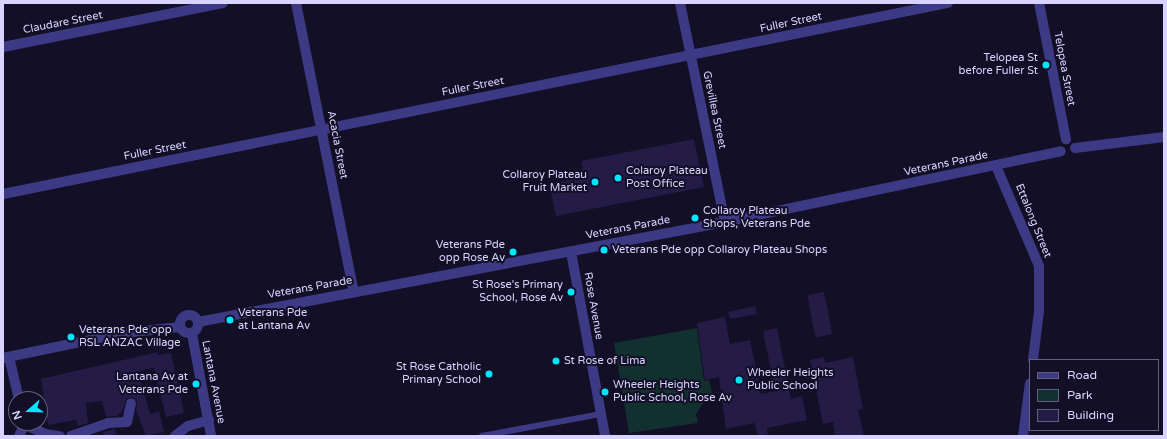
<!DOCTYPE html>
<style>
body{margin:0}
#map{position:relative;width:1167px;height:439px;overflow:hidden;background:#130f26;font-family:"Varela Round",sans-serif}
div>[style]{position:absolute}
.green>*{inset:0;background:#12302f}
.building>*{inset:0;background:#241b47;transform-origin:0 0}
.service>*{height:5.5px;margin:-2.75px;padding:0 2.75px;transform-origin:2.75px;border-radius:2.75px;background:#3d3a85}
.minor>*{height:10px;margin:-5px;padding:0 5px;transform-origin:5px;border-radius:5px;background:#3d3a85}
.tertiary>*{height:10px;margin:-5px;padding:0 5px;transform-origin:5px;border-radius:5px;background:#3d3a85}
.tertiary>.ring{margin:-5px;padding:0;box-sizing:content-box;background:none;border:10px solid #3d3a85;border-radius:50%}
.dots>*{width:11px;height:11px;translate:-50% -50%;box-sizing:border-box;border:2px solid #130f26;border-radius:50%}
span{translate:-50% -50%;white-space:nowrap;text-align:center;line-height:1.15;-webkit-text-stroke:4px #130f26;paint-order:stroke}
.street-label{font-size:11px;color:#d9d4ff}
.poi-label{font-size:11px;color:#d9d4ff}
.right{translate:-100% -50%;text-align:right}
.left{translate:0 -50%;text-align:left}
.frame{position:absolute;inset:0;border:4px solid #d9d4ff;pointer-events:none}
.legend{position:absolute;left:1029px;top:359px;width:130px;height:72px;box-sizing:border-box;background:#130f26;border:1px solid #625e7d;margin:0;padding:5px 7px;list-style:none;font-size:12px;color:#d9d4ff}
.legend li{display:flex;align-items:center;gap:8px;height:20px}
.legend b{width:20px;border:1px solid #625e7d}
.north{position:absolute;left:8px;top:391px;width:40px;height:40px;box-sizing:border-box;background:#130f26;border:1px solid #625e7d;border-radius:50%;rotate:250deg;font-size:11px;font-weight:700;line-height:16px;text-align:center;color:#d9d4ff}
.north::after{content:'';display:block;margin:auto;width:14px;height:18px;background:#00e5ff;clip-path:polygon(50% 0,100% 100%,50% 72%,0 100%)}
</style>
<div id="map">
<div class="green">
<div style="clip-path:polygon(697px 328px,704px 381px,709px 380px,714px 401px,704px 402px,696px 414px,698px 423px,629px 433px,614px 343px)"></div>
</div>
<div class="building">
<div style="clip-path:polygon(694px 139px,704px 187px,556px 216px,549px 184px,584px 177px,581px 161px)"></div>
<div style="left:824px;top:292px;width:43px;height:17px;rotate:79deg"></div>
<div style="clip-path:polygon(755px 306px,757px 314px,730px 319px,728px 312px)"></div>
<div style="clip-path:polygon(725px 317px,730px 344px,750px 340px,761px 394px,775px 391px,763px 331px,777px 328px,791px 399px,802px 396px,807px 420px,767px 428px,768px 434px,759px 436px,754px 423px,726px 429px,719px 377px,705px 380px,697px 323px)"></div>
<div style="clip-path:polygon(158px 352px,158px 355px,171px 353px,184px 413px,166px 417px,154px 368px,138px 371px,150px 414px,159px 411px,164px 432px,146px 436px,136px 410px,137px 401px,132px 397px,126px 399px,122px 412px,116px 416px,106px 417px,102px 401px,86px 403px,88px 423px,78px 426px,76px 420px,48px 425px,41px 379px)"></div>
<div style="clip-path:polygon(824px 357px,825px 363px,853px 357px,863px 409px,858px 410px,864px 436px,835px 436px,833px 422px,823px 424px,810px 360px)"></div>
<div style="clip-path:polygon(115px 429px,116px 436px,104px 436px,103px 432px)"></div>
</div>
<div class="service">
<div style="left:482px;top:436px;width:121px;rotate:-10.5deg"></div>
</div>
<div class="minor">
<div style="left:296px;top:3px;width:295px;rotate:78.7deg"></div>
<div style="left:680px;top:3px;width:224px;rotate:78.4deg"></div>
<div style="left:3px;top:47px;width:224px;rotate:-11.3deg"></div>
<div style="left:996px;top:166px;width:109px;rotate:66.7deg"></div>
<div style="left:1039px;top:266px;width:45px;rotate:90deg"></div>
<div style="left:1039px;top:311px;width:49px;rotate:97deg"></div>
<div style="left:3px;top:194px;width:964px;rotate:-11.43deg"></div>
<div style="left:192px;top:334px;width:104px;rotate:79.4deg"></div>
<div style="left:9px;top:357px;width:43px;rotate:76.6deg"></div>
<div style="left:26px;top:425px;width:21px;rotate:25deg"></div>
<div style="left:45px;top:434px;width:15px;rotate:8deg"></div>
<div style="left:19px;top:436px;width:14px;rotate:-65deg"></div>
<div style="left:71px;top:436px;width:39px;rotate:-19deg"></div>
<div style="left:108px;top:423px;width:19px;rotate:-3deg"></div>
<div style="left:127px;top:422px;width:19px;rotate:-78deg"></div>
<div style="left:175px;top:436px;width:16px;rotate:-38deg"></div>
<div style="left:188px;top:426px;width:22px;rotate:-16deg"></div>
<div style="left:1023px;top:436px;width:53px;rotate:-82.5deg"></div>
</div>
<div class="tertiary">
<div style="left:1039px;top:3px;width:139px;rotate:78.8deg"></div>
<div style="left:1075px;top:148px;width:90px;rotate:-7deg"></div>
<div style="left:571px;top:252px;width:187px;rotate:79.5deg"></div>
<div class="ring" style="left:180px;top:315px;width:8px;height:8px"></div>
<div style="left:198px;top:322px;width:536px;rotate:-10.74deg"></div>
<div style="left:725px;top:222px;width:343px;rotate:-11.9deg"></div>
<div style="left:3px;top:358px;width:124px;rotate:-11.7deg"></div>
<div style="left:124px;top:333px;width:56px;rotate:-6.1deg"></div>
</div>
<div class="dots">
<div style="left:1046px;top:65px;background:#00e5ff"></div>
<div style="left:618px;top:178px;background:#00e5ff"></div>
<div style="left:595px;top:182px;background:#00e5ff"></div>
<div style="left:695px;top:218px;background:#00e5ff"></div>
<div style="left:604px;top:250px;background:#00e5ff"></div>
<div style="left:513px;top:252px;background:#00e5ff"></div>
<div style="left:571px;top:292px;background:#00e5ff"></div>
<div style="left:230px;top:320px;background:#00e5ff"></div>
<div style="left:71px;top:337px;background:#00e5ff"></div>
<div style="left:556px;top:361px;background:#00e5ff"></div>
<div style="left:489px;top:374px;background:#00e5ff"></div>
<div style="left:739px;top:380px;background:#00e5ff"></div>
<div style="left:196px;top:384px;background:#00e5ff"></div>
<div style="left:605px;top:392px;background:#00e5ff"></div>
</div>
<div class="street-label">
<span style="left:63px;top:23px;rotate:-11deg">Claudare Street</span>
<span style="left:791px;top:23px;rotate:-12deg">Fuller Street</span>
<span style="left:1064px;top:69px;rotate:79deg">Telopea Street</span>
<span style="left:473px;top:87px;rotate:-11deg">Fuller Street</span>
<span style="left:714px;top:110px;rotate:78deg">Grevillea Street</span>
<span style="left:337px;top:145px;rotate:79deg">Acacia Street</span>
<span style="left:155px;top:151px;rotate:-11deg">Fuller Street</span>
<span style="left:946px;top:164px;rotate:-12deg">Veterans Parade</span>
<span style="left:1033px;top:221px;rotate:68deg">Ettalong Street</span>
<span style="left:628px;top:228px;rotate:-11deg">Veterans Parade</span>
<span style="left:310px;top:288px;rotate:-10deg">Veterans Parade</span>
<span style="left:593px;top:306px;rotate:80deg">Rose Avenue</span>
<span style="left:213px;top:382px;rotate:79deg">Lantana Avenue</span>
</div>
<div class="poi-label">
<span class="right" style="left:1038px;top:65px">Telopea St<br>before Fuller St</span>
<span class="left" style="left:626px;top:178px">Colaroy Plateau<br>Post Office</span>
<span class="right" style="left:587px;top:182px">Collaroy Plateau<br>Fruit Market</span>
<span class="left" style="left:703px;top:218px">Collaroy Plateau<br>Shops, Veterans Pde</span>
<span class="right" style="left:505px;top:252px">Veterans Pde<br>opp Rose Av</span>
<span class="left" style="left:612px;top:250px">Veterans Pde opp Collaroy Plateau Shops</span>
<span class="right" style="left:563px;top:292px">St Rose's Primary<br>School, Rose Av</span>
<span class="left" style="left:238px;top:320px">Veterans Pde<br>at Lantana Av</span>
<span class="left" style="left:79px;top:337px">Veterans Pde opp<br>RSL ANZAC Village</span>
<span class="left" style="left:564px;top:361px">St Rose of Lima</span>
<span class="right" style="left:481px;top:374px">St Rose Catholic<br>Primary School</span>
<span class="left" style="left:747px;top:380px">Wheeler Heights<br>Public School</span>
<span class="right" style="left:188px;top:384px">Lantana Av at<br>Veterans Pde</span>
<span class="left" style="left:613px;top:392px">Wheeler Heights<br>Public School, Rose Av</span>
</div>
<div class="frame"></div>
<ul class="legend">
<li><b style="height:5px;background:#3d3a85"></b>Road</li>
<li><b style="height:11px;background:#12302f"></b>Park</li>
<li><b style="height:11px;background:#241b47"></b>Building</li>
</ul>
<div class="north">N</div>
</div>
